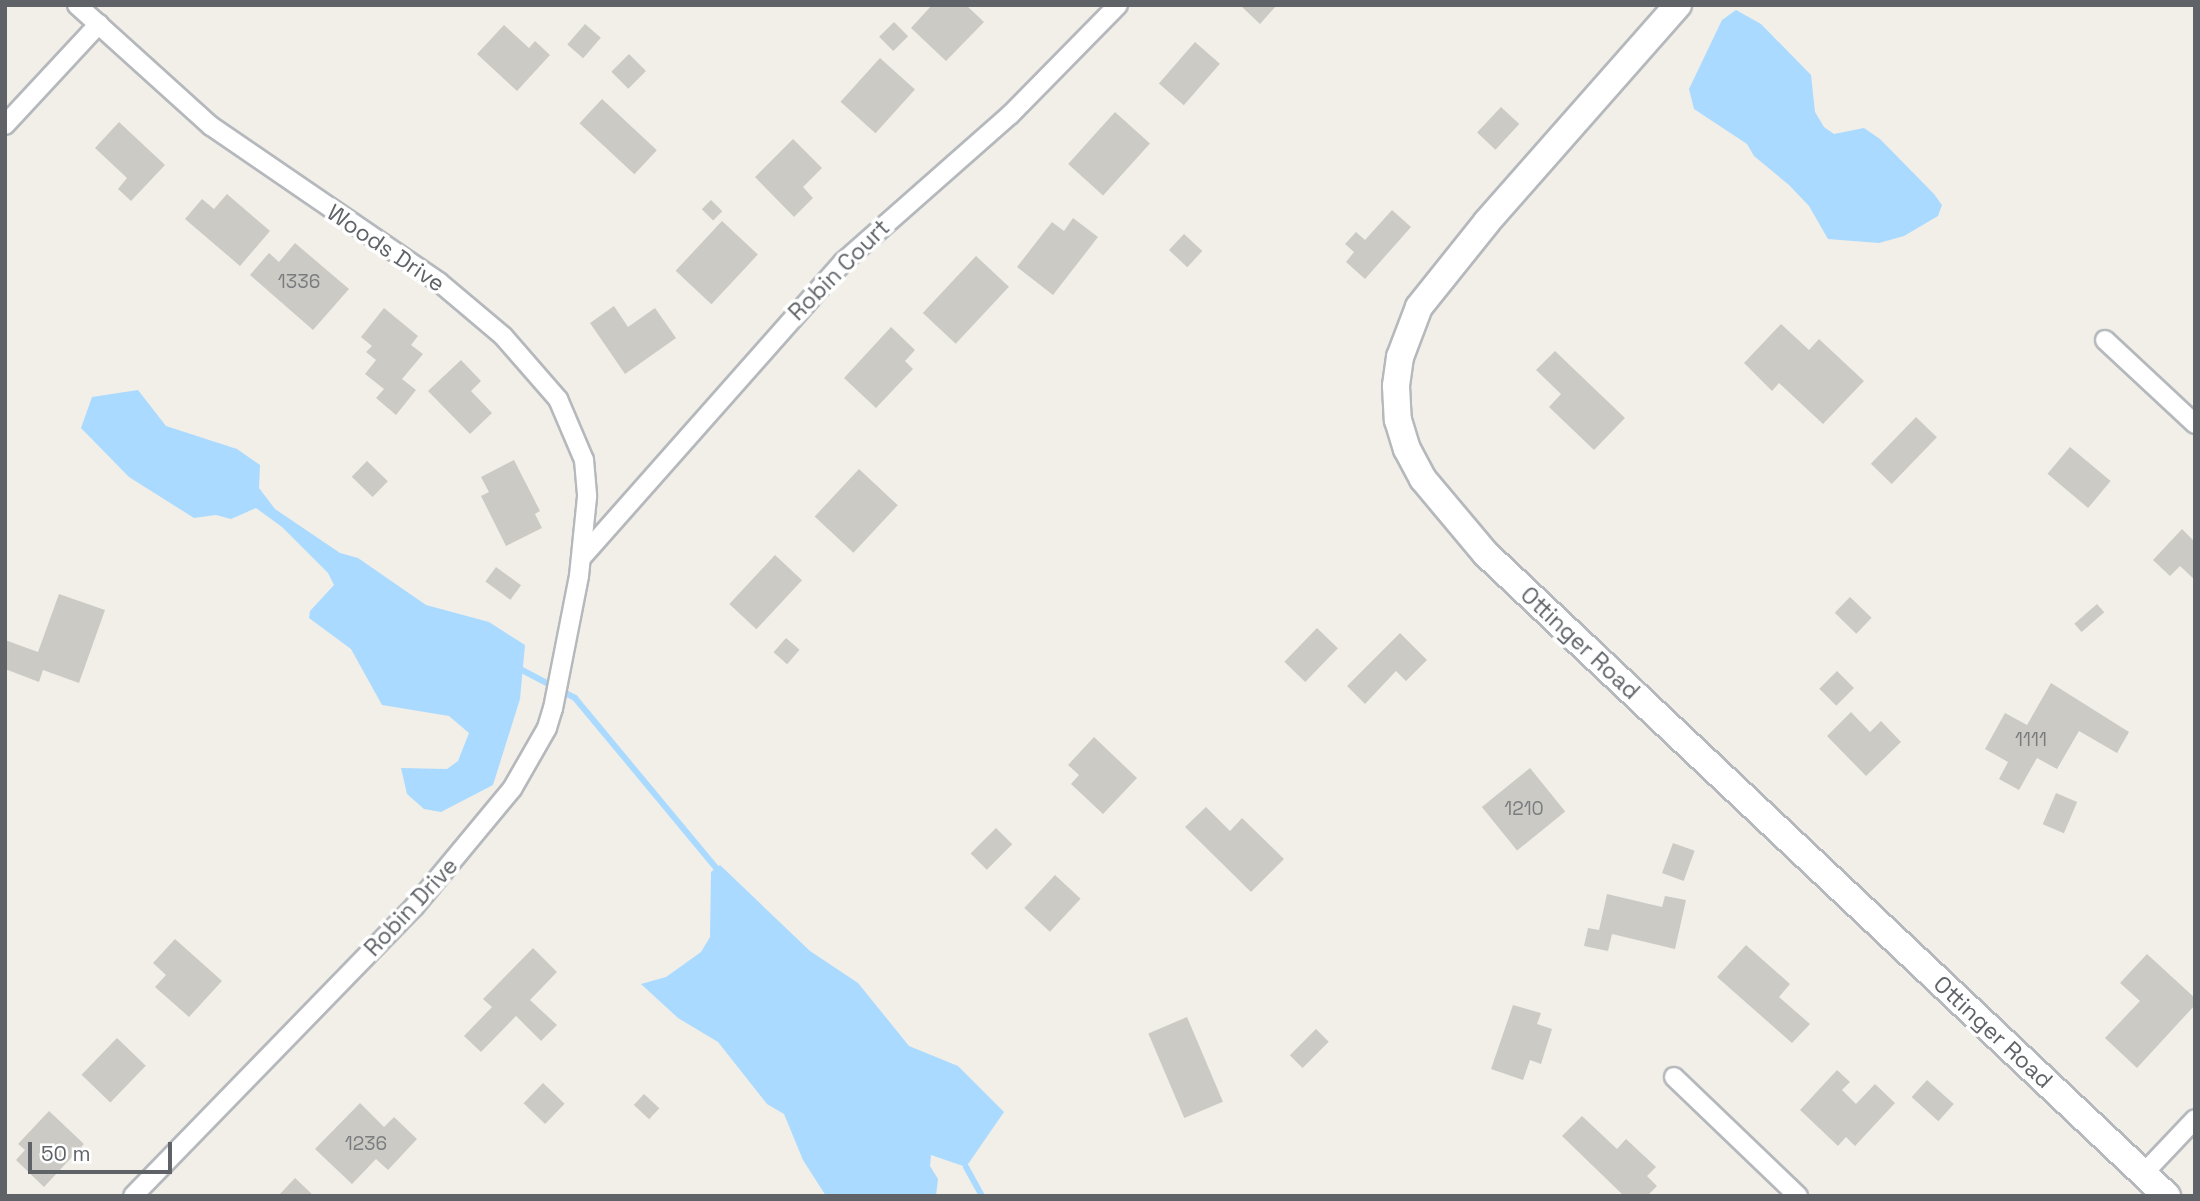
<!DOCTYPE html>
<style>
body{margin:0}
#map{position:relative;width:2200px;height:1201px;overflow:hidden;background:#f1efe8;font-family:"Space Grotesk",sans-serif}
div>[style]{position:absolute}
.water>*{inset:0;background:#aadaff}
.stream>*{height:6px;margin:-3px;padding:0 3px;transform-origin:3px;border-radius:3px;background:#aadaff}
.building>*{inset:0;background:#cccac5;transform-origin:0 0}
.roads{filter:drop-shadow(2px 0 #b5b8bc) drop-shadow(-2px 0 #b5b8bc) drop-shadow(0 2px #b5b8bc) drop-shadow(0 -2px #b5b8bc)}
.street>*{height:18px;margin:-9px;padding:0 9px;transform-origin:9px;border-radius:9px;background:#fff}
.secondary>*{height:26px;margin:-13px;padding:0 13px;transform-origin:13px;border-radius:13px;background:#fff}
span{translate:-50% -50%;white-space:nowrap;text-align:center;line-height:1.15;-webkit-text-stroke:7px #fff;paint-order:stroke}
.number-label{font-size:19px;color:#7a7d7f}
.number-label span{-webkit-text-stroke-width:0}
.street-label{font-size:23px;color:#5f6368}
.frame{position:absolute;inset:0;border:7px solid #5f6368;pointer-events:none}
.scale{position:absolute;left:28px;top:1142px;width:144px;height:32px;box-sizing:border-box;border:4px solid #5f6368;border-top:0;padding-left:9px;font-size:21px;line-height:24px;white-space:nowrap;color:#5f6368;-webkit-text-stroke:5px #fff;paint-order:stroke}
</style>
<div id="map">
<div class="water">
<div style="clip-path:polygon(1736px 10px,1761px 24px,1811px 75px,1815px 112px,1824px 127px,1834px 134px,1864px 128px,1880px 139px,1934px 194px,1942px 205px,1938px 216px,1904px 236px,1879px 243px,1828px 239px,1809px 206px,1789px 185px,1754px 156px,1747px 144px,1694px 109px,1689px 89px,1722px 20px)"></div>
<div style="clip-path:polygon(138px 390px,166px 426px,237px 449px,260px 465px,259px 488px,275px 509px,340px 553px,358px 558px,426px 605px,489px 622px,525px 645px,520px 699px,493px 785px,441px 812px,424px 809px,407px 794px,401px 768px,447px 769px,458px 761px,469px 733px,449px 716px,382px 705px,351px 649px,309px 618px,310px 611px,334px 585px,328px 573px,282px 527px,256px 508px,231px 519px,216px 515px,194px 518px,129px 477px,81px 428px,92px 397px)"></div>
<div style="clip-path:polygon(720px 865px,810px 951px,858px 983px,909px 1046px,958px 1066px,1004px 1112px,966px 1167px,931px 1155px,930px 1166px,938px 1179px,936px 1196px,826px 1196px,803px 1160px,784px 1114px,767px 1104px,718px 1042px,678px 1018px,641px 984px,666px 977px,701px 952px,710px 937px,711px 872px)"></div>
</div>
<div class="stream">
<div style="left:522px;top:670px;width:60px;rotate:27.8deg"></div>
<div style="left:575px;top:698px;width:221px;rotate:50.3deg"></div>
<div style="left:966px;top:1167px;width:33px;rotate:61deg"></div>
</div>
<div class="building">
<div style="clip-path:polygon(932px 5px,966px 5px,984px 22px,946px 61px,911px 28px)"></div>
<div style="clip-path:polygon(1240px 5px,1277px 5px,1260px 24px)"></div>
<div style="left:894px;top:22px;width:20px;height:21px;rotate:45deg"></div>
<div style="left:585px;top:24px;width:21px;height:27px;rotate:41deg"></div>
<div style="clip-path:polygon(504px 25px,529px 48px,535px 41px,550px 55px,517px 91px,477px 54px)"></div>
<div style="left:1195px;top:42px;width:33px;height:55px;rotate:41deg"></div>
<div style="left:629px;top:54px;width:24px;height:25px;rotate:45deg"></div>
<div style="left:880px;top:58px;width:47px;height:59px;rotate:42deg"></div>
<div style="left:602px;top:99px;width:75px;height:33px;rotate:43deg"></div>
<div style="left:1501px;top:107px;width:25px;height:35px;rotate:43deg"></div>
<div style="left:1115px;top:112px;width:47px;height:70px;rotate:42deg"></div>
<div style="clip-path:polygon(119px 122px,165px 165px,131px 201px,118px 189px,127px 178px,95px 148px)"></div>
<div style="clip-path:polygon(793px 139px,822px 168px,803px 187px,813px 198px,794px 217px,755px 177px)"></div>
<div style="clip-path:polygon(227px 194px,270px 231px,240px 266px,185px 219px,202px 199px,214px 209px)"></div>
<div style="left:711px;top:200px;width:16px;height:13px;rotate:45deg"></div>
<div style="clip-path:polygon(1392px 210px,1411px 227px,1365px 279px,1346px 262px,1354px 252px,1345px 244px,1356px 232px,1365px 240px)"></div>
<div style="clip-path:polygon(1073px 218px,1098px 237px,1053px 295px,1017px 267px,1052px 222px,1064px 231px)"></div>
<div style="left:722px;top:221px;width:49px;height:68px;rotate:43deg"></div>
<div style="left:1184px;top:234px;width:25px;height:22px;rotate:43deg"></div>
<div style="clip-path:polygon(295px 243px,349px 289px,313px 330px,250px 275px,269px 253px,279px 262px)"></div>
<div style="left:976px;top:256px;width:45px;height:78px;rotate:43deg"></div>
<div style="clip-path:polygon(614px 306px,628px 327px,655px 308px,676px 338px,625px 374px,590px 323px)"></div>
<div style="clip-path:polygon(384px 308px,418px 336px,411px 345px,423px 354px,402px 379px,416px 390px,396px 415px,376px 398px,384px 389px,365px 374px,376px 360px,366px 352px,372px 346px,361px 337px)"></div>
<div style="clip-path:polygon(1781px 324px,1809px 350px,1819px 339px,1864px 381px,1823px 424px,1779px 383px,1772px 391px,1744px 363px)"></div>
<div style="clip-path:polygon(891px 327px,915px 350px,905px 361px,913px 369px,876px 408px,844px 378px)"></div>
<div style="clip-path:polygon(1555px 351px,1625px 418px,1594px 450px,1549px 407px,1561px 394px,1536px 370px)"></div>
<div style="clip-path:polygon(461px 360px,481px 381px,471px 391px,492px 413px,470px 434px,428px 391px)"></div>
<div style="left:1916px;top:417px;width:29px;height:65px;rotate:44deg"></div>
<div style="left:2070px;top:447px;width:53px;height:35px;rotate:40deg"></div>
<div style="clip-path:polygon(514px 460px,540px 511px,535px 514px,542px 528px,506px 546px,481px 496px,489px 492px,481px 477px)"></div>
<div style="left:367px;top:461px;width:29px;height:22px;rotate:44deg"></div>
<div style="left:859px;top:469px;width:53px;height:65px;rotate:43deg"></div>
<div style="clip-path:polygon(2182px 529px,2195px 542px,2195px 580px,2180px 566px,2170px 576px,2153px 560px)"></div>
<div style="left:775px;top:555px;width:37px;height:67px;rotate:43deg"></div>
<div style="left:496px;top:567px;width:31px;height:18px;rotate:36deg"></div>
<div style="clip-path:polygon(59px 594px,105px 610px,79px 683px,43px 670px,39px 682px,5px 669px,5px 640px,38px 652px)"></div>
<div style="left:1850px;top:597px;width:30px;height:22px;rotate:44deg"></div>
<div style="left:2097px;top:604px;width:11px;height:30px;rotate:49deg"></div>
<div style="left:1317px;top:628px;width:29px;height:47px;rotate:44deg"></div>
<div style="clip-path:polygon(1400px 633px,1427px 660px,1406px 681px,1396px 671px,1365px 704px,1347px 686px)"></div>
<div style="left:786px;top:638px;width:18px;height:19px;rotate:41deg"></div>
<div style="left:1837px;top:671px;width:24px;height:25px;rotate:45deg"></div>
<div style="clip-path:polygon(2051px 683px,2129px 732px,2117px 753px,2079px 731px,2057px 769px,2037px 758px,2019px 790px,1999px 779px,2008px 762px,1985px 749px,2005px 713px,2027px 725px)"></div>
<div style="clip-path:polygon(1851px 712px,1870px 732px,1881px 721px,1901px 742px,1866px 776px,1827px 736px)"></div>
<div style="clip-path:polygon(1094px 737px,1137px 778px,1103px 814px,1071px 784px,1079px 775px,1068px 765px)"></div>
<div style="left:1530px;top:768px;width:56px;height:62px;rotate:51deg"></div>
<div style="left:2056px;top:793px;width:23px;height:34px;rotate:23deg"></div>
<div style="clip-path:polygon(1206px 807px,1230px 831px,1242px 818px,1284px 859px,1251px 892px,1185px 827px)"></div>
<div style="left:996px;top:828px;width:23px;height:36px;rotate:45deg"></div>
<div style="left:1673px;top:843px;width:23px;height:32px;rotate:20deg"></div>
<div style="left:1055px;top:875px;width:35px;height:45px;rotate:43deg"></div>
<div style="clip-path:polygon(1607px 894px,1662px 907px,1665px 896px,1686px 900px,1675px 949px,1612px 934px,1608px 951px,1584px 946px,1588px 928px,1599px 930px)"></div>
<div style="clip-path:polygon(175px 939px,222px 981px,189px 1017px,155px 987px,166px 975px,153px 963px)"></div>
<div style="clip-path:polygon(1746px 945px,1790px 984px,1779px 997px,1810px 1024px,1792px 1043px,1717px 977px)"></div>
<div style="clip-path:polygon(533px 948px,557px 972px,530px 1000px,557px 1025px,541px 1041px,516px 1016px,481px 1052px,464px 1036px,492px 1007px,483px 999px)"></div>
<div style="clip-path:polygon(2147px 954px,2195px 998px,2195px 1005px,2137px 1068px,2105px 1038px,2140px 1001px,2120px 983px)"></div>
<div style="clip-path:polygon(1513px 1005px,1541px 1013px,1537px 1024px,1552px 1029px,1541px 1064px,1530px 1060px,1523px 1080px,1491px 1069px)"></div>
<div style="left:1187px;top:1017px;width:92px;height:42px;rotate:67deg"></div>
<div style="left:1316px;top:1029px;width:18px;height:37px;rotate:45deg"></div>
<div style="left:117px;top:1038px;width:40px;height:51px;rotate:44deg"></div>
<div style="clip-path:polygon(1837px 1070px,1850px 1082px,1842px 1090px,1856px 1104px,1875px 1084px,1895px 1103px,1855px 1146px,1846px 1137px,1838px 1146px,1800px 1110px)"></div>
<div style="left:1927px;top:1080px;width:36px;height:23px;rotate:42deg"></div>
<div style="left:543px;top:1083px;width:30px;height:28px;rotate:44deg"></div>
<div style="left:644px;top:1094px;width:21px;height:15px;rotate:43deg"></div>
<div style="clip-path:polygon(360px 1103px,384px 1127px,394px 1117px,417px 1139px,388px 1170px,376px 1159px,352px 1184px,315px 1149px)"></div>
<div style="clip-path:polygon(49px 1111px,84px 1144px,44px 1187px,16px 1160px,25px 1150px,18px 1144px)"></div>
<div style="clip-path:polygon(1582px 1116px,1617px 1149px,1626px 1139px,1656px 1167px,1647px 1176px,1657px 1186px,1647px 1196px,1624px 1196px,1562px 1136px)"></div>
<div style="clip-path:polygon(295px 1178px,314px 1196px,278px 1196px)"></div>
</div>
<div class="roads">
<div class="street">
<div style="left:77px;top:5px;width:181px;rotate:42.1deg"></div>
<div style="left:211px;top:126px;width:276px;rotate:34.4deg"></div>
<div style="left:439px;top:282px;width:84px;rotate:40.2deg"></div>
<div style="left:503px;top:336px;width:84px;rotate:48.9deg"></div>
<div style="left:558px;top:399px;width:66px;rotate:66.9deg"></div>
<div style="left:584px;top:460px;width:37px;rotate:85deg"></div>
<div style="left:587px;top:497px;width:79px;rotate:95.8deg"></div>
<div style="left:579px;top:576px;width:135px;rotate:101.1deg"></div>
<div style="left:553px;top:708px;width:21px;rotate:107deg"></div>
<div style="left:547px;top:728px;width:70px;rotate:119.8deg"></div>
<div style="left:512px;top:789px;width:153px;rotate:129.7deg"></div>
<div style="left:414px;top:907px;width:403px;rotate:134.2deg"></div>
<div style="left:5px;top:125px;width:138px;rotate:-47.1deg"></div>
<div style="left:2105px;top:340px;width:123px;rotate:43deg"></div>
<div style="left:582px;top:557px;width:394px;rotate:-48.5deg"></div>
<div style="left:843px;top:262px;width:222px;rotate:-41.4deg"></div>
<div style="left:1010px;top:115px;width:154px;rotate:-45.5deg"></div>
<div style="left:1674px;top:1077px;width:172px;rotate:43.8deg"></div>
<div style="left:2144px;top:1173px;width:74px;rotate:-46.6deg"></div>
</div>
<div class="secondary">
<div style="left:1678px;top:5px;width:289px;rotate:131.4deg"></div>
<div style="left:1487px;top:222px;width:109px;rotate:128.7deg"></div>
<div style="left:1419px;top:307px;width:53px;rotate:110.8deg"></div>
<div style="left:1400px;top:357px;width:29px;rotate:98deg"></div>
<div style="left:1396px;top:386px;width:34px;rotate:87deg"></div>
<div style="left:1398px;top:420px;width:30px;rotate:73deg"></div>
<div style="left:1407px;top:449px;width:34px;rotate:62deg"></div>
<div style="left:1423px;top:479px;width:98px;rotate:50deg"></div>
<div style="left:1486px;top:554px;width:936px;rotate:43.31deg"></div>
</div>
</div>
<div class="number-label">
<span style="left:299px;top:282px">1336</span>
<span style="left:2031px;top:740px">1111</span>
<span style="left:1524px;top:809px">1210</span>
<span style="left:366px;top:1144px">1236</span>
</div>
<div class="street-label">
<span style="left:386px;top:248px;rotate:34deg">Woods Drive</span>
<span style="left:839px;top:270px;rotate:-45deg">Robin Court</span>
<span style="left:1580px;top:643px;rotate:43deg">Ottinger Road</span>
<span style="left:411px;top:907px;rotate:-47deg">Robin Drive</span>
<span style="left:1993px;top:1032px;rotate:43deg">Ottinger Road</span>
</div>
<div class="frame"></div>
<div class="scale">50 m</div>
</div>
